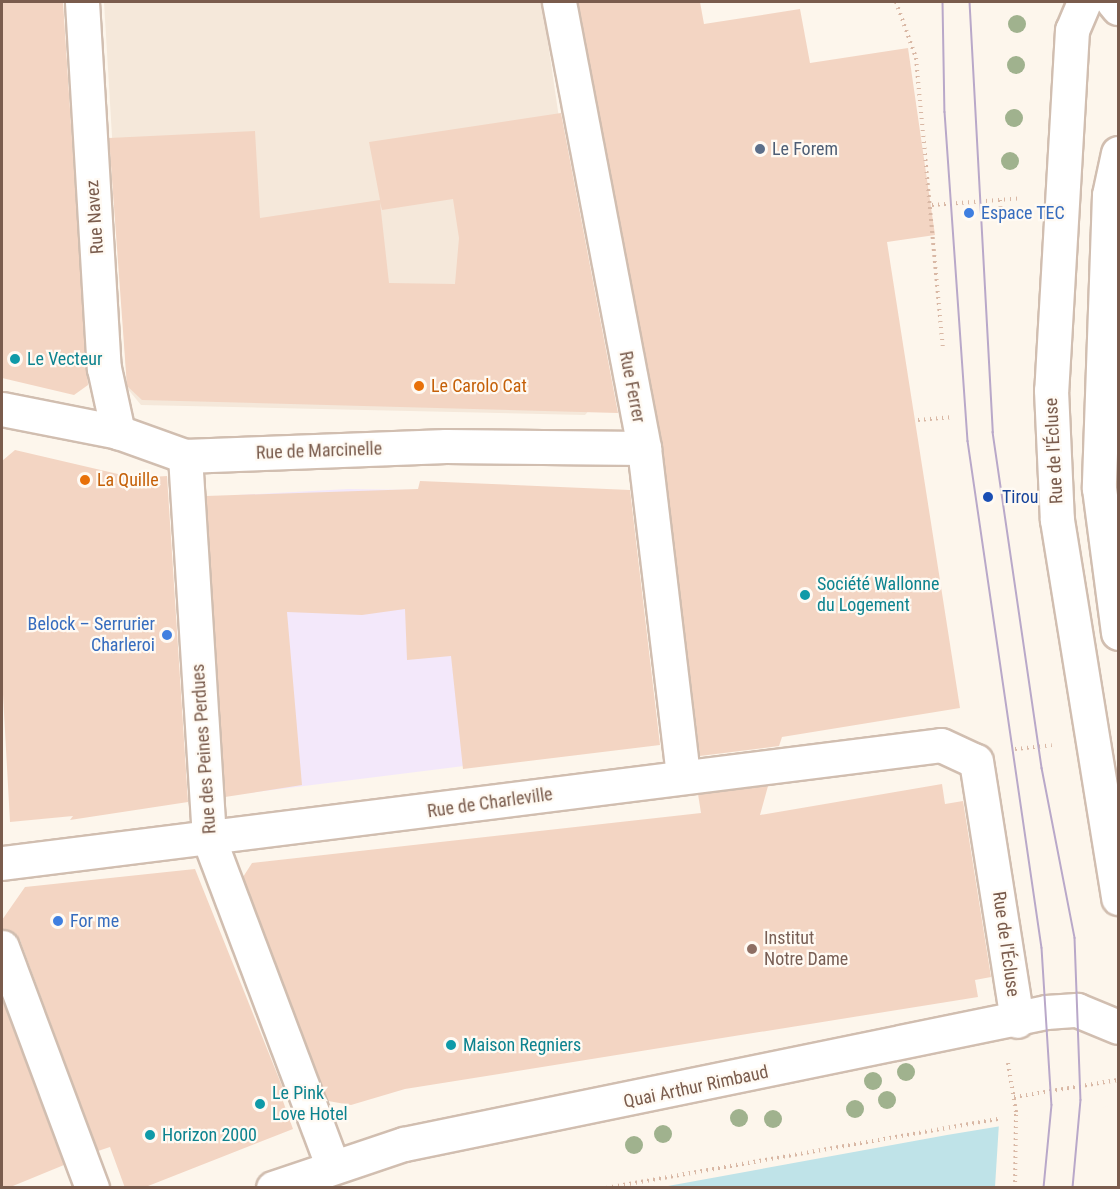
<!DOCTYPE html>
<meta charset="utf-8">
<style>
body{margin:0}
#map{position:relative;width:1120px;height:1189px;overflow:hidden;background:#fdf6ec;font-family:"Roboto Condensed",sans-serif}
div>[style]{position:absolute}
.residential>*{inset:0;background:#f5e8da}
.education>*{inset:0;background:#f3e8fa}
.water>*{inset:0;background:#bfe3e8}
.pier>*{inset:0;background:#fdf6ec}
.building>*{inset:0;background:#f3d5c3}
.path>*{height:4px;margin-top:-2px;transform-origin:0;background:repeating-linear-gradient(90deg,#d9b8a5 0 1.5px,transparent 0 6px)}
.roads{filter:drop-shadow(2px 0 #d1beb0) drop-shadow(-2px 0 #d1beb0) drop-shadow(0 2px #d1beb0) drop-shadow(0 -2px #d1beb0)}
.minor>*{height:33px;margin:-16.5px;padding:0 16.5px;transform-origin:16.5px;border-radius:16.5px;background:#fff}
.secondary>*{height:33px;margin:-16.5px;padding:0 16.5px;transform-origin:16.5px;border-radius:16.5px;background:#fff}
.tram>*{height:1.5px;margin:-0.75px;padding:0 0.75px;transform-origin:0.75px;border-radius:0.75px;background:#b9a8c9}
.path-bridge>*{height:4px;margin-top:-2px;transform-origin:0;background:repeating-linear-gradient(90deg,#d9b8a5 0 1.5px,transparent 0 6px)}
.trees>*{width:18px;height:18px;margin:-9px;border-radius:50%;background:#a0b28e}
.dots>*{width:16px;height:16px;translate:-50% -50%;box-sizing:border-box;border:3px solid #fffaf3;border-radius:50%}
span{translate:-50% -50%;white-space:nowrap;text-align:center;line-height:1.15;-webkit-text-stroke:4.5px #fffaf3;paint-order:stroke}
.service-label{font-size:18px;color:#4e5e75}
.left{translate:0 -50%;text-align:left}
.shop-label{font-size:18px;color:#366cbe}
.right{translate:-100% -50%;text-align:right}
.street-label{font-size:18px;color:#7a5c4d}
.culture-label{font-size:18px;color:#0d838f}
.food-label{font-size:18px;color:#c56008}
.transit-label{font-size:18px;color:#164399}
.education-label{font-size:18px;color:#785e54}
.frame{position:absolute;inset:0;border:3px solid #7a5c4d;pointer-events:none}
</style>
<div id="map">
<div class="residential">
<div style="clip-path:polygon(104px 2px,542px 2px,600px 398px,585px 415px,141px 405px,127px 388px)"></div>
</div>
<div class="education">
<div style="clip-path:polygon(348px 489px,417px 490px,449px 635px,464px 766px,231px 795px,238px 495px)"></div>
</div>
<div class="water">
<div style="clip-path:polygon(1118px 1107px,1118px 1187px,657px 1188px,947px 1135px)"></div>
</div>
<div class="pier">
<div style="clip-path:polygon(1118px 1105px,1118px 1187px,995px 1187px,999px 1123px)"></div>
</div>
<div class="building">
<div style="clip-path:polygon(2px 2px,63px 2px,88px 385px,74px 395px,2px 378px)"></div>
<div style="clip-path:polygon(578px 2px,700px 2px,704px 24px,800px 9px,810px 63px,908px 48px,935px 235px,887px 242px,960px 708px,782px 737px,779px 746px,700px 756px,662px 445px)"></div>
<div style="clip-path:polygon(evenodd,561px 113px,618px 413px,142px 400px,127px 386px,109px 138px,255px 131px,260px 218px,380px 200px,369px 142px,561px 113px,453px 199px,459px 238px,455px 284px,389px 283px,380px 202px,382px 210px,453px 199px)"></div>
<div style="clip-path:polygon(15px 450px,135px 478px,167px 476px,188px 802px,70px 820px,73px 816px,10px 822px,2px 676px,2px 461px)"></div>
<div style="clip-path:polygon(420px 481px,630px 490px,660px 745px,463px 769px,451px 656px,407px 660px,405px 609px,362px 615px,287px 612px,302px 785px,225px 797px,206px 496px,418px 489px)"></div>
<div style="clip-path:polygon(942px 784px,945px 804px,963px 801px,991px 977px,975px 980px,978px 997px,405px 1089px,351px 1105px,328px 1101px,243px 877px,252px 863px,701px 813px,698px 794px,768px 786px,760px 815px)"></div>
<div style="clip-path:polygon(195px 869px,284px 1091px,279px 1090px,293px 1129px,143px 1188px,125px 1188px,110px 1147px,98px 1151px,20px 940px,2px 929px,2px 920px,25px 887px)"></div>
<div style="clip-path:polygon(2px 999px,64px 1165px,8px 1188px,2px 1188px)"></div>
</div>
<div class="path">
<div style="left:896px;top:2px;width:59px;rotate:70.3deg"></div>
<div style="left:916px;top:58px;width:293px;rotate:84.7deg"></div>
<div style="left:1000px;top:200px;width:15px;rotate:86deg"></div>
<div style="left:932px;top:205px;width:90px;rotate:-4.4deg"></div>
<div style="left:918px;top:420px;width:32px;rotate:-5deg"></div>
<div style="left:1015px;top:749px;width:37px;rotate:-6deg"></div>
<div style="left:1008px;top:1063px;width:50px;rotate:80.7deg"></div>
<div style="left:1014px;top:1097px;width:105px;rotate:-9.3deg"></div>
<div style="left:537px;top:1188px;width:4px"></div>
<div style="left:606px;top:1188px;width:399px;rotate:-10deg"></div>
</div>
<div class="roads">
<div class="minor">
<div style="left:82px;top:2px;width:367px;rotate:86.6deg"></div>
<div style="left:104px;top:368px;width:66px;rotate:77.7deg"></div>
<div style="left:559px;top:2px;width:454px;rotate:79.2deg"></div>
<div style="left:644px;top:448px;width:330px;rotate:83.2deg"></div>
<div style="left:2px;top:409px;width:118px;rotate:11.2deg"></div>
<div style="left:118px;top:432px;width:71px;rotate:19.7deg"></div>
<div style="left:185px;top:456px;width:261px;rotate:-2.2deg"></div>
<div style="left:446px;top:446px;width:198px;rotate:0.6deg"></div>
<div style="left:185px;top:456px;width:384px;rotate:86.4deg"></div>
<div style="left:209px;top:839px;width:348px;rotate:69.3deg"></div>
<div style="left:2px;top:863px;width:946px;rotate:-7.16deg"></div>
<div style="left:941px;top:745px;width:38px;rotate:25deg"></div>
<div style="left:976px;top:761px;width:263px;rotate:81deg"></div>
<div style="left:2px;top:947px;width:257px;rotate:69.5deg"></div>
<div style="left:273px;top:1188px;width:138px;rotate:-18.6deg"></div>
<div style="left:404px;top:1144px;width:655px;rotate:-11.62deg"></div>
<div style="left:1046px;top:1012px;width:31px;rotate:-4deg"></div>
<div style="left:1077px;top:1010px;width:44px;rotate:22.5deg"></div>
</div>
<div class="secondary">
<div style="left:1084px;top:2px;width:30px;rotate:113deg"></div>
<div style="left:1072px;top:30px;width:361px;rotate:93.3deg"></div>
<div style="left:1051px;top:390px;width:130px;rotate:87.4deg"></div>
<div style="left:1057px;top:520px;width:383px;rotate:80.8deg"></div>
<div style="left:1113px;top:2px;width:8px;rotate:50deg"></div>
<div style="left:1118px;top:153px;width:43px;rotate:102.1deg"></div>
<div style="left:1109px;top:195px;width:293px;rotate:92deg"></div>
<div style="left:1099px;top:488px;width:146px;rotate:82.5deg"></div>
</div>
</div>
<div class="tram">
<div style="left:943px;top:2px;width:110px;rotate:89deg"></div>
<div style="left:945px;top:112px;width:330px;rotate:86deg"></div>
<div style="left:968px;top:441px;width:512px;rotate:81.7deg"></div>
<div style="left:1042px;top:948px;width:157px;rotate:86.4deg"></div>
<div style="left:1052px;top:1105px;width:83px;rotate:95.5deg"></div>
<div style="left:970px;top:2px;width:431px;rotate:86.9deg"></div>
<div style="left:993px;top:432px;width:340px;rotate:81.7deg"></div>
<div style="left:1042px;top:768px;width:173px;rotate:79deg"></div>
<div style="left:1075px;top:938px;width:162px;rotate:87.9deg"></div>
<div style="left:1081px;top:1100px;width:88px;rotate:95.2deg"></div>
</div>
<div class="path-bridge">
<div style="left:1015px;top:1188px;width:76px;rotate:-89.2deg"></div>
</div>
<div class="trees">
<div style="left:1017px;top:24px"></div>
<div style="left:1016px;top:65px"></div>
<div style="left:1014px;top:118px"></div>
<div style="left:1010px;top:161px"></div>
<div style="left:906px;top:1072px"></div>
<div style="left:873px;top:1081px"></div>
<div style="left:887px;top:1100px"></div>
<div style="left:855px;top:1109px"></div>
<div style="left:739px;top:1118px"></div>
<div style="left:773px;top:1119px"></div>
<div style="left:663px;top:1134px"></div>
<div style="left:634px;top:1145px"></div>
</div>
<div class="dots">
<div style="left:760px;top:149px;background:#5c6f8a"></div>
<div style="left:969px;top:213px;background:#3f7fe0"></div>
<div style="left:15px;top:359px;background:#0f9aa8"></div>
<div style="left:419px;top:386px;background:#e8710a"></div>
<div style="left:85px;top:480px;background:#e8710a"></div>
<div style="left:988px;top:497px;background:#1a4fb4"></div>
<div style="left:805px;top:595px;background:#0f9aa8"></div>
<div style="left:167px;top:635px;background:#3f7fe0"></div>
<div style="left:58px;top:921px;background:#3f7fe0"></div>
<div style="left:752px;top:949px;background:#8d6e63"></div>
<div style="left:451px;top:1045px;background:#0f9aa8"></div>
<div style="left:260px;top:1104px;background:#0f9aa8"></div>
<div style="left:150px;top:1135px;background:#0f9aa8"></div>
</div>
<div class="service-label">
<span class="left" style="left:772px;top:149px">Le Forem</span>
</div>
<div class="shop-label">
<span class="left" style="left:981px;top:213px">Espace TEC</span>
<span class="right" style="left:155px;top:635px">Belock – Serrurier<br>Charleroi</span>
<span class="left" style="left:70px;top:921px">For me</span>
</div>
<div class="street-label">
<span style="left:95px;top:217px;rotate:-94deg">Rue Navez</span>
<span style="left:632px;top:387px;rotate:79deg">Rue Ferrer</span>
<span style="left:319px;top:451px;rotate:-2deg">Rue de Marcinelle</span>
<span style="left:1054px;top:451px;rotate:-93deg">Rue de l'Écluse</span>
<span style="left:204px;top:749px;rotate:-94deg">Rue des Peines Perdues</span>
<span style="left:490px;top:803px;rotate:-8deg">Rue de Charleville</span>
<span style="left:1006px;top:944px;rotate:82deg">Rue de l'Écluse</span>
<span style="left:696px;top:1087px;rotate:-12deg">Quai Arthur Rimbaud</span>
</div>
<div class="culture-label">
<span class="left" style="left:27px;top:359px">Le Vecteur</span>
<span class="left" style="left:817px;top:595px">Société Wallonne<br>du Logement</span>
<span class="left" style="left:463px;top:1045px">Maison Regniers</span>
<span class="left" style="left:272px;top:1104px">Le Pink<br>Love Hotel</span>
<span class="left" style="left:162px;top:1135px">Horizon 2000</span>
</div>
<div class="food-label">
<span class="left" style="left:431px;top:386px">Le Carolo Cat</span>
<span class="left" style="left:97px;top:480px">La Quille</span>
</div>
<div class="transit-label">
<span class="left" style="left:1002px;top:497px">Tirou</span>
</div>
<div class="education-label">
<span class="left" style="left:764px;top:949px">Institut<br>Notre Dame</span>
</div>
<div class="frame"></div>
</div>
